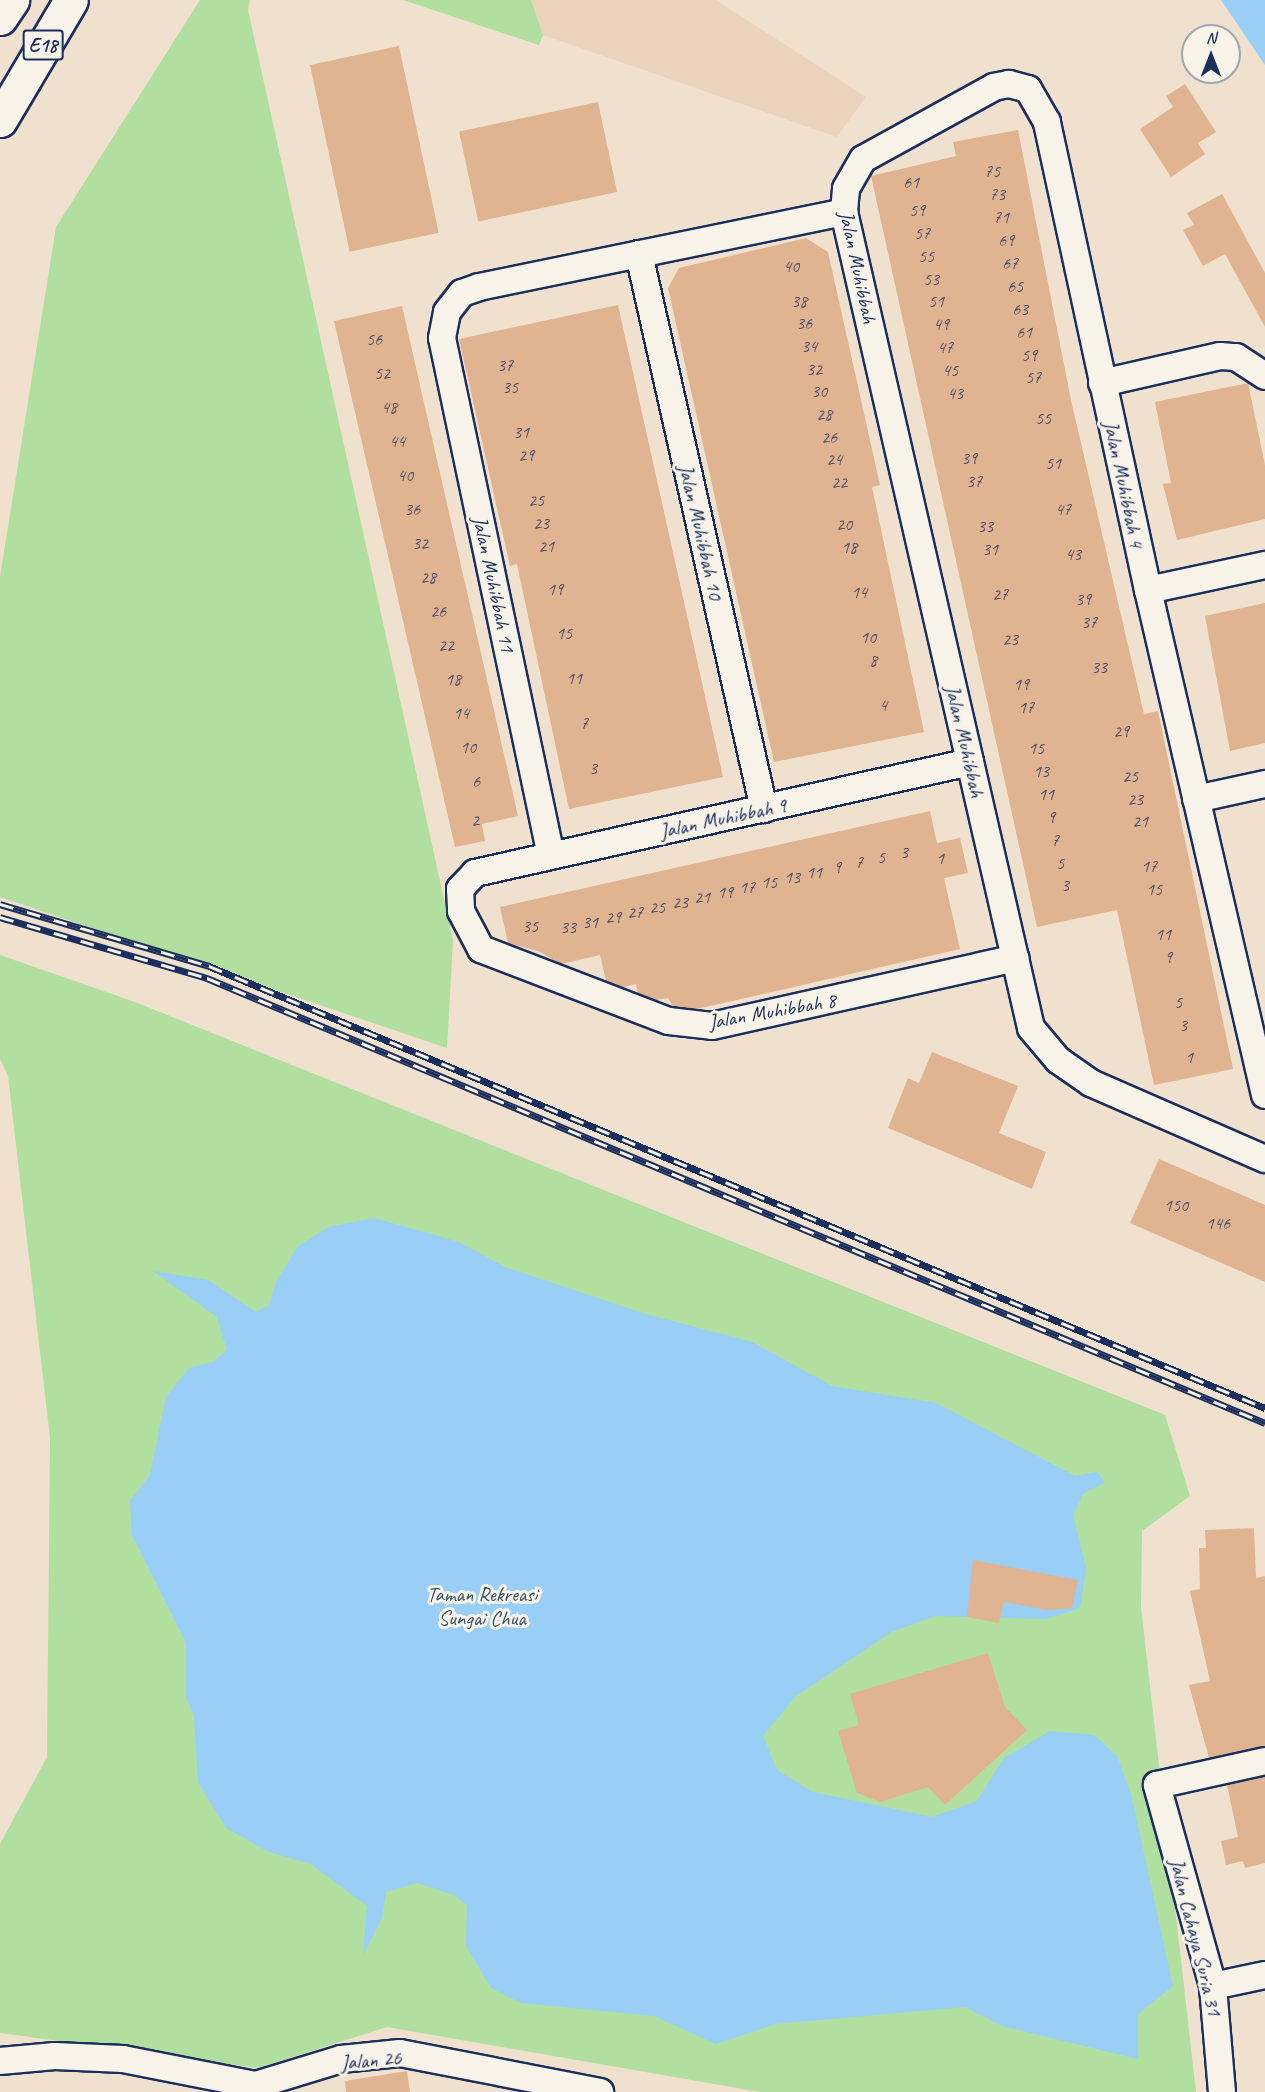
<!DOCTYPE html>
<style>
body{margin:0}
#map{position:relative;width:1265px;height:2092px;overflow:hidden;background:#f0e0ce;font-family:Caveat,sans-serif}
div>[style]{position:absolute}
.built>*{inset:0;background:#ebd3bc}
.green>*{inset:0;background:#b0df9f}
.water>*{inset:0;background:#99cef7}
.building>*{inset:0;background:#e0b491;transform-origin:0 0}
.roads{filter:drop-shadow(2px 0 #1b2f5e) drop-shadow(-2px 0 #1b2f5e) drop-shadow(0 2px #1b2f5e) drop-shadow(0 -2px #1b2f5e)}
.minor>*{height:26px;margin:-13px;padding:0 13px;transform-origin:13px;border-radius:13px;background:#f7f3e8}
.motorway>*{height:33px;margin:-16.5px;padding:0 16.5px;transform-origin:16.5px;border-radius:16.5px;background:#f7f3e8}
.rail>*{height:7px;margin-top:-3.5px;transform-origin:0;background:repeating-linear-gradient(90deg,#f7f3e8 0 14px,#1b2f5e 0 28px);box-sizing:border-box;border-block:2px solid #1b2f5e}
span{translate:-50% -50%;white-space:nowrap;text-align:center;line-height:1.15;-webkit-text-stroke:6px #f7f3e8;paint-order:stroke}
.number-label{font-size:18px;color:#4c506b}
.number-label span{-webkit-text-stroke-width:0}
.shield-label span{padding:2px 4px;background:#f7f3e8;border:2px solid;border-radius:4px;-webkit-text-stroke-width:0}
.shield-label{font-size:20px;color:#1b2f5e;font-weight:700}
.street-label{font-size:21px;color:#1b2f5e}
.park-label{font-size:21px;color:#39526b}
.north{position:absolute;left:1181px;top:24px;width:60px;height:60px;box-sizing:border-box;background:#f7f3e8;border:2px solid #9fa5b1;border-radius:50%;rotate:0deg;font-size:16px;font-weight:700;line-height:24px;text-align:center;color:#1b2f5e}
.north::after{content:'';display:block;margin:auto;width:21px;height:27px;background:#1b2f5e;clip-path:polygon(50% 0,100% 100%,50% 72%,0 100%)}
</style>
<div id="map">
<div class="built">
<div style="clip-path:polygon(531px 0,716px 0,866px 97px,837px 137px,543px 35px)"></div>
</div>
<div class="green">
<div style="clip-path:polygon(200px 0,250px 0,248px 10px,453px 940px,447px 1048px,0 897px,0 577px,56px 227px)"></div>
<div style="clip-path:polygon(403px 0,531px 0,543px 35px,539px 45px)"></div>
<div style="clip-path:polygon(0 955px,135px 1002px,1165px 1415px,1190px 1496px,1142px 1531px,1141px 1607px,1196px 2092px,760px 2092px,387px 2027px,258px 2068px,0 2033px,0 1844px,47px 1757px,50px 1438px,8px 1076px,0 1059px)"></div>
</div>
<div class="water">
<div style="clip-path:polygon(1221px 0,1265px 0,1265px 65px)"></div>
<div style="clip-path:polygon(374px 1218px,459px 1242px,505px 1267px,642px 1313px,752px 1342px,832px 1386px,936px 1403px,1075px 1476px,1097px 1472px,1105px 1482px,1083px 1494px,1073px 1515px,1086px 1568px,1080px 1608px,1045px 1619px,936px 1616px,891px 1632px,795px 1697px,763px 1736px,777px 1770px,813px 1792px,932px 1817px,977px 1801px,1004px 1758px,1050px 1731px,1094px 1735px,1117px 1756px,1131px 1794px,1173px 1986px,1138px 2014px,1138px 2059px,1002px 2026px,965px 2007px,775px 2024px,716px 2044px,654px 2016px,521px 2003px,491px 1988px,466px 1946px,467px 1905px,454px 1895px,417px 1883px,386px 1892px,382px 1918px,363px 1955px,367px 1906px,311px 1864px,269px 1852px,226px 1828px,198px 1782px,194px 1716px,186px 1697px,186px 1643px,132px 1535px,130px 1501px,150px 1475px,166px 1397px,189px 1368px,213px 1362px,227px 1350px,217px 1317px,153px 1271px,208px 1280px,256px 1312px,269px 1305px,276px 1282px,298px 1246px,329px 1227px)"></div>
</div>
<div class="building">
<div style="left:399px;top:46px;width:191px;height:91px;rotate:78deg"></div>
<div style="clip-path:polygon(1185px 84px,1216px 132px,1198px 143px,1205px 154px,1171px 177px,1140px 129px,1173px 107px,1166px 96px)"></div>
<div style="left:598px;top:102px;width:92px;height:142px;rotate:78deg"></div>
<div style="clip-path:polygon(1018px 130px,1071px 400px,1144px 714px,1158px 711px,1233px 1069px,1154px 1085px,1117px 910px,1037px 927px,871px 176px,956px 156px,953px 142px)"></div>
<div style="clip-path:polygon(1222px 194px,1265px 273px,1265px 327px,1225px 254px,1203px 266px,1183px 230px,1194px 225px,1187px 213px)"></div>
<div style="clip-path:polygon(806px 238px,828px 252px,880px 485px,872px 487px,924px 732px,774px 762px,668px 288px,679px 268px)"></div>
<div style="clip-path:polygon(618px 305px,723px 777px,569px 809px,517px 564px,510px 566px,459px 339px)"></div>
<div style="clip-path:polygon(402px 306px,518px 816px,482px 824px,485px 841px,455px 847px,334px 321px)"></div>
<div style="clip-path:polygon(1248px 383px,1265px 465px,1265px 519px,1177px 540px,1163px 484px,1171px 483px,1155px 402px)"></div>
<div style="clip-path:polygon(1265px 603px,1265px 743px,1230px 751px,1205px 616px)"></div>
<div style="clip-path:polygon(930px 811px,937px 843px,960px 838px,968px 873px,944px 878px,960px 949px,697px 1009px,673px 1006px,668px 998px,657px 1000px,638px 993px,636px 984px,623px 987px,606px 981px,600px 955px,561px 964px,538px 951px,508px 943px,500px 907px)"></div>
<div style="clip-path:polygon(932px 1052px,1018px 1086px,999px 1133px,1046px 1152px,1032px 1189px,888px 1128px,908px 1078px,919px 1083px)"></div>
<div style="clip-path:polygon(1159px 1159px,1265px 1205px,1265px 1282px,1130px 1223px)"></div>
<div style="clip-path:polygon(1254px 1528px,1256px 1578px,1265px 1576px,1265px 1746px,1209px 1758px,1189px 1685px,1210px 1681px,1190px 1591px,1200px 1589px,1199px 1548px,1206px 1548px,1205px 1530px)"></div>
<div style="clip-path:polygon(973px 1560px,1078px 1580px,1072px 1608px,1048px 1610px,1004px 1602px,999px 1623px,967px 1617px)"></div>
<div style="clip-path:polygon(988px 1653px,1005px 1707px,1027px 1730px,945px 1805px,928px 1787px,880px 1802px,857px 1793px,838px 1731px,859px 1725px,850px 1694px)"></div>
<div style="clip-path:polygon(1265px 1776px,1265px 1863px,1245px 1868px,1243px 1861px,1226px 1865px,1221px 1841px,1238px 1837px,1227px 1785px)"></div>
<div style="clip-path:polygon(407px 2071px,410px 2092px,346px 2092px,345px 2081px)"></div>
</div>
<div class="roads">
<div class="minor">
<div style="left:639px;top:254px;width:569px;rotate:77.31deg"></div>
<div style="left:1102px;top:383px;width:121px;rotate:-12.9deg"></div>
<div style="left:1220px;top:356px;width:16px;rotate:4deg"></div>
<div style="left:1236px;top:357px;width:35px;rotate:33deg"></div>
<div style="left:1148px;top:590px;width:120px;rotate:-12.1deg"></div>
<div style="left:970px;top:762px;width:507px;rotate:167.36deg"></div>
<div style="left:475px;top:873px;width:22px;rotate:133deg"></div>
<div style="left:460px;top:889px;width:22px;rotate:87deg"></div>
<div style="left:461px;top:911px;width:43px;rotate:62.2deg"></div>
<div style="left:481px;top:949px;width:201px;rotate:21deg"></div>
<div style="left:669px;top:1021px;width:43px;rotate:6.6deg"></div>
<div style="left:712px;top:1026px;width:311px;rotate:-12.6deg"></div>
<div style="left:1196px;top:799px;width:71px;rotate:-12.3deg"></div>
<div style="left:551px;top:856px;width:529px;rotate:-101.88deg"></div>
<div style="left:442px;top:338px;width:26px;rotate:-79deg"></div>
<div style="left:447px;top:312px;width:24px;rotate:-52deg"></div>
<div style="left:462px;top:293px;width:18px;rotate:-19deg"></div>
<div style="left:479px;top:287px;width:373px;rotate:-11.6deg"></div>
<div style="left:1265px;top:1095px;width:518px;rotate:-103.04deg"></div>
<div style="left:1148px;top:590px;width:479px;rotate:-102.2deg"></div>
<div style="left:1047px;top:122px;width:38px;rotate:-120deg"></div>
<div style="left:1028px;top:89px;width:20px;rotate:-165deg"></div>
<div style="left:1009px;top:84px;width:15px;rotate:169deg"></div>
<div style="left:994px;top:87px;width:149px;rotate:151.2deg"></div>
<div style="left:863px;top:159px;width:34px;rotate:120deg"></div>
<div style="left:846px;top:189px;width:23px;rotate:95deg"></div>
<div style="left:844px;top:212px;width:837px;rotate:77.09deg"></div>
<div style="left:1031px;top:1028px;width:42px;rotate:49.8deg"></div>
<div style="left:1058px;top:1060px;width:40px;rotate:34.9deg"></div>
<div style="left:1091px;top:1083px;width:190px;rotate:23.6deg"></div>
<div style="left:1213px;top:1986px;width:53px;rotate:-11.9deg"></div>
<div style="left:0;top:2061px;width:55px;rotate:-5.2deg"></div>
<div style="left:55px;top:2056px;width:68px;rotate:2.5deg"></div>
<div style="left:123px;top:2059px;width:136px;rotate:11.1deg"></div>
<div style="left:256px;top:2085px;width:89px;rotate:-17deg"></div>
<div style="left:341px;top:2059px;width:59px;rotate:-5.8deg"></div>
<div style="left:400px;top:2053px;width:204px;rotate:11deg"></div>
<div style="left:1222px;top:2092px;width:106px;rotate:-94.9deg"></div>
<div style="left:1213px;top:1986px;width:209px;rotate:-105.6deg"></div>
<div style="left:1157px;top:1785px;width:111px;rotate:-12.5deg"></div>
</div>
<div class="motorway">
<div style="left:0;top:18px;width:22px;rotate:-56deg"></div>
<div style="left:0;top:120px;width:139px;rotate:-59.4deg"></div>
</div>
</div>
<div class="rail">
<div style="left:0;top:904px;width:218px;rotate:16.5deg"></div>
<div style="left:209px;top:966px;width:1145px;rotate:22.71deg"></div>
<div style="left:0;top:917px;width:216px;rotate:16.4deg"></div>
<div style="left:207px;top:978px;width:1148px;rotate:22.81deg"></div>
</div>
<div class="number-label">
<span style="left:992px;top:171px">75</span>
<span style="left:911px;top:182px">61</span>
<span style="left:997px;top:194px">73</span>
<span style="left:917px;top:210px">59</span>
<span style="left:1001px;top:217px">71</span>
<span style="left:922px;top:233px">57</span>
<span style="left:1006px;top:240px">69</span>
<span style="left:926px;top:256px">55</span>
<span style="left:1010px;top:263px">67</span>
<span style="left:791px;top:266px">40</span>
<span style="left:931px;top:279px">53</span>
<span style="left:1015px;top:286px">65</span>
<span style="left:799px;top:301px">38</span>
<span style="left:936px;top:301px">51</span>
<span style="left:1020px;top:309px">63</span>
<span style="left:804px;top:323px">36</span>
<span style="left:941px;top:324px">49</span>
<span style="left:1024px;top:332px">61</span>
<span style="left:374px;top:339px">56</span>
<span style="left:809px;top:346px">34</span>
<span style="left:945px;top:347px">47</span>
<span style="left:1029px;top:355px">59</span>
<span style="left:505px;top:365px">37</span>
<span style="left:814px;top:369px">32</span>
<span style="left:950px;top:370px">45</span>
<span style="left:382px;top:373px">52</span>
<span style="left:1033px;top:377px">57</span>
<span style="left:510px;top:387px">35</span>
<span style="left:819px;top:391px">30</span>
<span style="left:955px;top:393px">43</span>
<span style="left:389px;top:407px">48</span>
<span style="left:824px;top:414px">28</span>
<span style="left:1043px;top:418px">55</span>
<span style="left:521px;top:432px">31</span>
<span style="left:829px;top:437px">26</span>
<span style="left:397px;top:441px">44</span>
<span style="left:526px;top:455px">29</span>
<span style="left:969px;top:458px">39</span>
<span style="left:834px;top:459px">24</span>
<span style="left:1053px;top:463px">51</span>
<span style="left:405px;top:475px">40</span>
<span style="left:974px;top:481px">37</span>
<span style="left:839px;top:482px">22</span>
<span style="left:536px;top:500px">25</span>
<span style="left:412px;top:509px">36</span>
<span style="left:1063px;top:509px">47</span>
<span style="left:541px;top:523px">23</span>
<span style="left:844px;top:524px">20</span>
<span style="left:985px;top:526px">33</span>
<span style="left:420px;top:543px">32</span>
<span style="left:546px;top:546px">21</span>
<span style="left:849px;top:547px">18</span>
<span style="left:990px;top:549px">31</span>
<span style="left:1073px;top:554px">43</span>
<span style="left:428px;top:577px">28</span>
<span style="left:555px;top:589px">19</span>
<span style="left:859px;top:592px">14</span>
<span style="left:1000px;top:594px">27</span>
<span style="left:1083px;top:599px">39</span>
<span style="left:438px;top:611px">26</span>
<span style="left:1089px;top:622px">37</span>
<span style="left:564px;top:633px">15</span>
<span style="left:868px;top:637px">10</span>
<span style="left:1010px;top:639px">23</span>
<span style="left:446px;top:645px">22</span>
<span style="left:873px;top:660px">8</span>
<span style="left:1099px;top:667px">33</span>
<span style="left:574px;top:678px">11</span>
<span style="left:453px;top:679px">18</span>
<span style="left:1021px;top:684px">19</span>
<span style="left:883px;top:705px">4</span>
<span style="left:1026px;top:707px">17</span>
<span style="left:461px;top:713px">14</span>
<span style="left:584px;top:723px">7</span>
<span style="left:1121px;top:731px">29</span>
<span style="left:468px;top:747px">10</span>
<span style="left:1036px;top:748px">15</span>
<span style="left:593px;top:768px">3</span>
<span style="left:1041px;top:771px">13</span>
<span style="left:1130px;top:776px">25</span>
<span style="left:476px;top:781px">6</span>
<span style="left:1046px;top:794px">11</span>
<span style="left:1135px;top:799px">23</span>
<span style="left:1051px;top:817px">9</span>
<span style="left:475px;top:820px">2</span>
<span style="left:1140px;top:821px">21</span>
<span style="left:1055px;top:840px">7</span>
<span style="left:904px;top:852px">3</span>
<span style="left:881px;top:857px">5</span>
<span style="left:940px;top:858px">1</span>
<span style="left:859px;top:862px">7</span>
<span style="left:1060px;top:863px">5</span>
<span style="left:1149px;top:866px">17</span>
<span style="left:837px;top:867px">9</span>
<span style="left:814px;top:872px">11</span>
<span style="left:792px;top:877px">13</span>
<span style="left:769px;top:882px">15</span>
<span style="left:1065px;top:885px">3</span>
<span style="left:747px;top:887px">17</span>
<span style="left:1154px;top:889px">15</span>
<span style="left:725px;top:892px">19</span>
<span style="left:702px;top:897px">21</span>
<span style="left:680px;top:902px">23</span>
<span style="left:657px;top:907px">25</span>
<span style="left:635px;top:912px">27</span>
<span style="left:613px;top:917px">29</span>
<span style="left:590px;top:922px">31</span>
<span style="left:530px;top:926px">35</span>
<span style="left:568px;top:927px">33</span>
<span style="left:1163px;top:934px">11</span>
<span style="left:1168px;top:957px">9</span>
<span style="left:1178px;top:1002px">5</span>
<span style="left:1183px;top:1025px">3</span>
<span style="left:1189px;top:1057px">1</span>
<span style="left:1176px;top:1205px">150</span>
<span style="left:1218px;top:1223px">146</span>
</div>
<div class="shield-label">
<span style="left:43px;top:45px">E18</span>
</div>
<div class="street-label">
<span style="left:858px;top:267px;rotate:78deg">Jalan Muhibbah</span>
<span style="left:1124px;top:484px;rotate:78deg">Jalan Muhibbah 4</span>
<span style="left:701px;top:532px;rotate:77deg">Jalan Muhibbah 10</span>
<span style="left:494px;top:584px;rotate:78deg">Jalan Muhibbah 11</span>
<span style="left:965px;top:741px;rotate:77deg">Jalan Muhibbah</span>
<span style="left:723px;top:818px;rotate:-12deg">Jalan Muhibbah 9</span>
<span style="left:772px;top:1011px;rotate:-10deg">Jalan Muhibbah 8</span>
<span style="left:1196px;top:1937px;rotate:76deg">Jalan Cahaya Suria 31</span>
<span style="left:371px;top:2060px;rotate:-5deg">Jalan 26</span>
</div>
<div class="park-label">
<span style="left:482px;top:1606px">Taman Rekreasi<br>Sungai Chua</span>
</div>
<div class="north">N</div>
</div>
